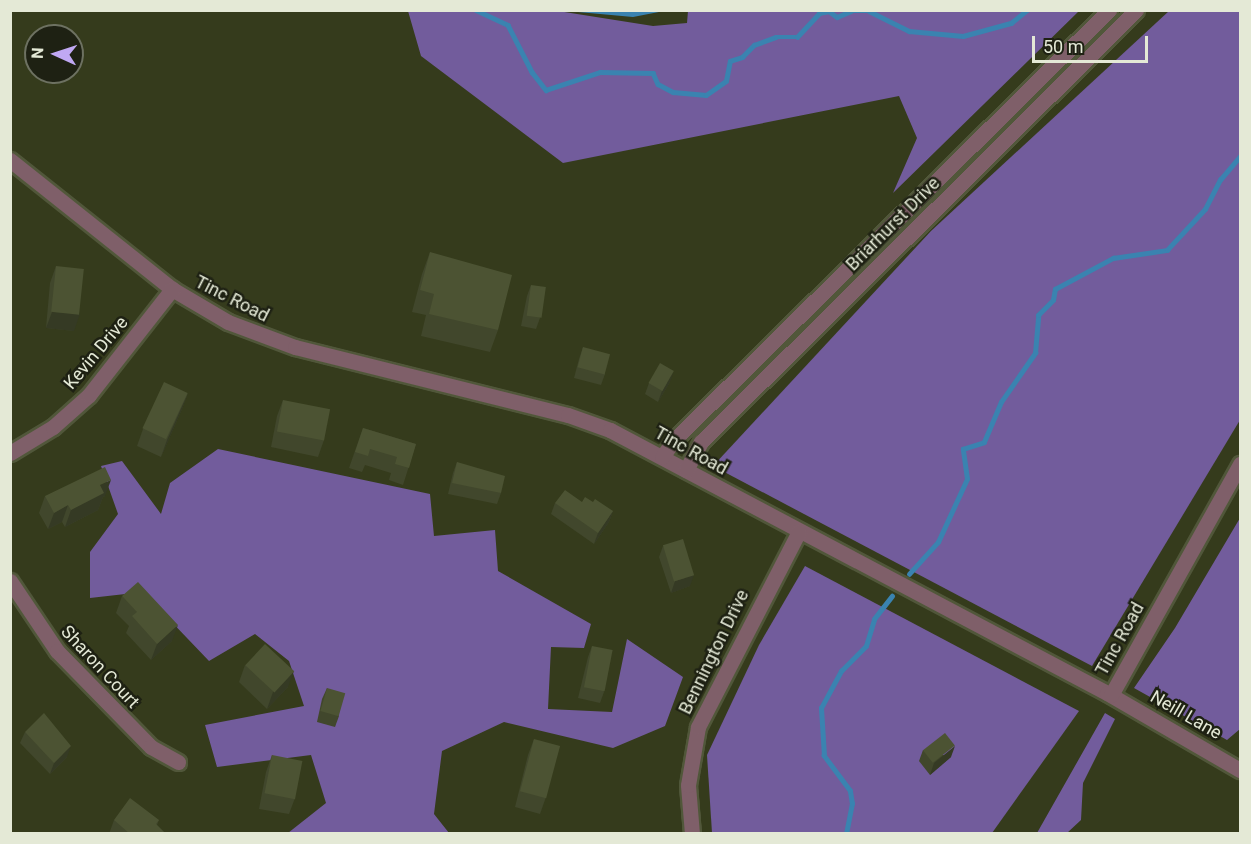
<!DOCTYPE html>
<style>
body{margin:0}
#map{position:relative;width:1251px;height:844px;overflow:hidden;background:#353b1c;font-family:Roboto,sans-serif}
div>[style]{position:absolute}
.forest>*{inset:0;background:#725c9c}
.water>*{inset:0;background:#3a83b0}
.stream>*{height:4.5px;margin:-2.25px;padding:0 2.25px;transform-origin:2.25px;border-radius:2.25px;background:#3a83b0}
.roads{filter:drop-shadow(2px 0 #51573a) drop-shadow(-2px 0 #51573a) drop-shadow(0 2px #51573a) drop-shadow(0 -2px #51573a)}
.minor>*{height:15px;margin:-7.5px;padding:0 7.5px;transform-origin:7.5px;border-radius:7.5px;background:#7f5f69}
.wall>*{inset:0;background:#41472c}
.shaded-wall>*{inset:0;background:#353a24}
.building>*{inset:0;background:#4c5333;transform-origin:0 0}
span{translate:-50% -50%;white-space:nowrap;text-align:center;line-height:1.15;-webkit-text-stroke:5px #1e2113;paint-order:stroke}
.street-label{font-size:18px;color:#e4e9d6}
.frame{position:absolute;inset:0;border:12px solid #e4e9d6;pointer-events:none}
.north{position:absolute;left:24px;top:24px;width:60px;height:60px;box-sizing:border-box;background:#1e2113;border:2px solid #6d7161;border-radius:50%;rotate:273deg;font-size:16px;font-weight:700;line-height:24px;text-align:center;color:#e4e9d6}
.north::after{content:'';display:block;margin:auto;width:21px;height:27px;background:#c0a8f3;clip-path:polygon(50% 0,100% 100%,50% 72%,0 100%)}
.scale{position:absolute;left:1032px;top:36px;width:116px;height:27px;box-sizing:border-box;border:3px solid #e4e9d6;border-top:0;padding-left:8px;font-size:18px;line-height:21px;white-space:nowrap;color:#e4e9d6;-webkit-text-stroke:4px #1e2113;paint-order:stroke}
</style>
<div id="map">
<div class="forest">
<div style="clip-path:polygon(688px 11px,688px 10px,1079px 11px,893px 193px,917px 138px,899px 96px,563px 163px,421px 56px,408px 11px,558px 11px,653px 26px,687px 23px)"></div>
<div style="clip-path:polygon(1169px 11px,1240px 11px,1240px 420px,1092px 666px,713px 466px,931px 231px)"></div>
<div style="clip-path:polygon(218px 449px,430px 494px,434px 536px,495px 530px,498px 571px,591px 624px,584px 648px,551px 647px,548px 709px,612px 712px,627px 639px,683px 677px,665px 726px,613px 748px,504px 722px,442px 751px,434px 814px,449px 833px,288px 833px,326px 803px,311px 755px,217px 767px,205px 725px,304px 706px,289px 661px,255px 634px,209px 661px,143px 592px,90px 598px,90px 552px,118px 514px,101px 466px,122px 461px,161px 514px,170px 483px)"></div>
<div style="clip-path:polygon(1240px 518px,1240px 729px,1227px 740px,1134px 688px,1175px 628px)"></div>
<div style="clip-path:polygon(805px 566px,1079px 711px,992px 833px,712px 833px,707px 755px,759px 645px)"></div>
<div style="clip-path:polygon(1105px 713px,1115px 719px,1083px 783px,1081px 820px,1067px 833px,1037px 833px)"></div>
</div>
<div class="water">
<div style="clip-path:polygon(567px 11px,664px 11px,633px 17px)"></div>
</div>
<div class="stream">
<div style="left:476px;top:10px;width:35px;rotate:25deg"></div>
<div style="left:508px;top:25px;width:53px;rotate:62.9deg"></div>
<div style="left:532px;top:72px;width:23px;rotate:52deg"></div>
<div style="left:546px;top:90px;width:57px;rotate:-18.4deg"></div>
<div style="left:600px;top:72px;width:53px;rotate:1.1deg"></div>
<div style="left:653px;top:73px;width:12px;rotate:66deg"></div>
<div style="left:658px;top:84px;width:17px;rotate:28deg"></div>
<div style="left:673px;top:92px;width:33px;rotate:5deg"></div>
<div style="left:706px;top:95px;width:24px;rotate:-35deg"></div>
<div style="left:726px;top:81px;width:20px;rotate:-79deg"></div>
<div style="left:730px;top:61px;width:13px;rotate:-18deg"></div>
<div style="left:742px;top:57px;width:17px;rotate:-45deg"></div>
<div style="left:754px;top:45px;width:23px;rotate:-20deg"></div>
<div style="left:776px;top:37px;width:21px"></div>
<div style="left:797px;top:37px;width:33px;rotate:-47deg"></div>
<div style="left:819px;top:13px;width:10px;rotate:-11deg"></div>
<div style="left:829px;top:11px;width:10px;rotate:37deg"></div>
<div style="left:837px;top:17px;width:15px;rotate:-23deg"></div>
<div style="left:851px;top:11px;width:18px"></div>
<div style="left:869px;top:11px;width:45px;rotate:26.6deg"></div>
<div style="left:909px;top:31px;width:54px;rotate:5.3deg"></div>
<div style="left:963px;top:36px;width:50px;rotate:-15.2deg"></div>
<div style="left:1011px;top:23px;width:21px;rotate:-39deg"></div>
<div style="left:909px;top:574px;width:43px;rotate:-47.8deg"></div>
<div style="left:938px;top:542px;width:69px;rotate:-65.3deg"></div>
<div style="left:967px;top:479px;width:30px;rotate:-98deg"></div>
<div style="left:963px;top:449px;width:22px;rotate:-18deg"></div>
<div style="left:984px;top:442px;width:43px;rotate:-67deg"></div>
<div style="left:1001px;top:402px;width:60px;rotate:-55.2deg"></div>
<div style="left:1035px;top:353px;width:38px;rotate:-85deg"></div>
<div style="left:1038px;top:315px;width:21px;rotate:-45deg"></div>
<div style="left:1053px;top:300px;width:11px;rotate:-80deg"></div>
<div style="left:1055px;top:289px;width:66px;rotate:-28.1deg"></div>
<div style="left:1113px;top:258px;width:55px;rotate:-8.4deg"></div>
<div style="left:1167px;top:250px;width:56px;rotate:-47.2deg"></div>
<div style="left:1205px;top:209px;width:33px;rotate:-63deg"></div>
<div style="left:1220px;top:180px;width:31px;rotate:-50deg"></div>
<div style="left:846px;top:834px;width:31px;rotate:-79deg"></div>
<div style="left:852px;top:804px;width:13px;rotate:-99deg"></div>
<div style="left:850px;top:791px;width:44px;rotate:-126.6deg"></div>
<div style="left:824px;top:756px;width:48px;rotate:-93.6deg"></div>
<div style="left:821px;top:708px;width:42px;rotate:-61.6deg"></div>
<div style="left:841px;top:671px;width:35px;rotate:-45deg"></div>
<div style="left:866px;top:646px;width:28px;rotate:-73deg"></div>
<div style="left:874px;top:619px;width:29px;rotate:-52deg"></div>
</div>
<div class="roads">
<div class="minor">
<div style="left:10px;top:160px;width:207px;rotate:38.5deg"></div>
<div style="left:172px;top:289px;width:65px;rotate:30.5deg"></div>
<div style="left:228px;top:322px;width:72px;rotate:20.5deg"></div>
<div style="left:295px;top:347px;width:281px;rotate:14deg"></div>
<div style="left:568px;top:415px;width:45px;rotate:19.7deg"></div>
<div style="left:610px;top:430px;width:562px;rotate:27.89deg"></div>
<div style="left:1107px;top:693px;width:154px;rotate:30.1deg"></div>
<div style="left:10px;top:453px;width:50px;rotate:-31.2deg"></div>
<div style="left:53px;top:427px;width:48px;rotate:-41.6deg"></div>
<div style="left:89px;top:395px;width:135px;rotate:-51.9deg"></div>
<div style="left:662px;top:457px;width:21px;rotate:-55deg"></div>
<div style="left:674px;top:440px;width:612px;rotate:-44.67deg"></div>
<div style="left:686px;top:470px;width:32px;rotate:-62deg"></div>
<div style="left:701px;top:442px;width:613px;rotate:-44.8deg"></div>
<div style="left:10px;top:581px;width:84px;rotate:56.1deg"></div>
<div style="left:57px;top:651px;width:134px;rotate:45.6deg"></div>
<div style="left:151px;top:747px;width:31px;rotate:29deg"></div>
<div style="left:1111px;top:695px;width:265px;rotate:-60.8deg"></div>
<div style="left:692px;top:834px;width:49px;rotate:-94.7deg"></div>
<div style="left:688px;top:785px;width:59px;rotate:-80.2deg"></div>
<div style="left:698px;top:727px;width:220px;rotate:-62.7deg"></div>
</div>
</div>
<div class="wall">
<div style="clip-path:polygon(430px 252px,498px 330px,490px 352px,421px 336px,426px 315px,412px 312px,422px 274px)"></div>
<div style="clip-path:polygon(56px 266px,74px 331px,46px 328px,50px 283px)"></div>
<div style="clip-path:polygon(531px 285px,540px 318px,536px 329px,521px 326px,527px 296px)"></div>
<div style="clip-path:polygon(583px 347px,605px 374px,601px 385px,574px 378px,579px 359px)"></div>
<div style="clip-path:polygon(670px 382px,658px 402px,645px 394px,649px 383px)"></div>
<div style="clip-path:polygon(188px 393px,182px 409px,161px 457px,137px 446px,143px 429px)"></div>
<div style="clip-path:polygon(283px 400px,324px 440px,318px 457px,271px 447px,277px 416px)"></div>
<div style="clip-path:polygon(363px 428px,416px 444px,403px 485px,389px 480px,391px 473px,365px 465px,362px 472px,349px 468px)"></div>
<div style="clip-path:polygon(457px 462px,501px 493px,497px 504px,448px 494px,453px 473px)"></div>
<div style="clip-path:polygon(45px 496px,105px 496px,103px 497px,98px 510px,65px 527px,62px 522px,48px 529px,39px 513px)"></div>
<div style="clip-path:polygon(582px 502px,593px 502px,613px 511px,609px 522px,594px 544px,551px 514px,555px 503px)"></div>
<div style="clip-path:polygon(663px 546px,690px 586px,671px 593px,659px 557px)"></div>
<div style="clip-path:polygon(122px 596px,172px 641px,151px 660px,126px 633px,129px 626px,116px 613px)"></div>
<div style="clip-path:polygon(592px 646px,604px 692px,600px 703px,578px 698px,588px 657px)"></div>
<div style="clip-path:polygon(245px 665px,288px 687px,267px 709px,239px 682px)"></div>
<div style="clip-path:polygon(327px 688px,339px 716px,335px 727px,317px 722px,322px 699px)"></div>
<div style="clip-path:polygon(25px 732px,67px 757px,50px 774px,20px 743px)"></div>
<div style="clip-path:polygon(534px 739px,546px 797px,540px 814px,515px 807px,528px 755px)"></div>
<div style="clip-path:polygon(923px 750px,951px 757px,930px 775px,919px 761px)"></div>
<div style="clip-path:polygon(272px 755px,295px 798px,289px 814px,259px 809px,266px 772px)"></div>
<div style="clip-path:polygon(114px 820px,159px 820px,157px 825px,166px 834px,109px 834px)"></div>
</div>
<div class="shaded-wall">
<div style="clip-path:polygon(52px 312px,80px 314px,74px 331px,46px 328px)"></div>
<div style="clip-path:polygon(674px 371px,670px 382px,658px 402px,662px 391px)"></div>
<div style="clip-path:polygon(188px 393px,182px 409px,161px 457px,167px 440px)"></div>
<div style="clip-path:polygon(111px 480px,105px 496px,103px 497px,98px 510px,65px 527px,71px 510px,100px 485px)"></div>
<div style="clip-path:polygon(68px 505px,62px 522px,48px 529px,54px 513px)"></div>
<div style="clip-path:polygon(613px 511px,609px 522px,594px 544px,598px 533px)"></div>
<div style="clip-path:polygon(694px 575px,690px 586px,671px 593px,675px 581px)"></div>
<div style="clip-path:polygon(178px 625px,172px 641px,151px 660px,157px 644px)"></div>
<div style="clip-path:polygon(294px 671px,288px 687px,267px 709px,273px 692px)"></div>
<div style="clip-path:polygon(71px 746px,67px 757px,50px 774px,54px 763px)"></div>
<div style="clip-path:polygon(955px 746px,951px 757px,930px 775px,934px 763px)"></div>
</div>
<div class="building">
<div style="clip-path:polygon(430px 252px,512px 275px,498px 330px,429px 314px,434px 294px,420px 290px)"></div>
<div style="left:56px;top:266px;width:28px;height:46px;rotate:6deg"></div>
<div style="left:531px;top:285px;width:15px;height:31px;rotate:8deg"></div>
<div style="left:583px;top:347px;width:28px;height:21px;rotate:15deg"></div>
<div style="left:660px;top:363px;width:16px;height:23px;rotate:30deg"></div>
<div style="left:164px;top:382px;width:26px;height:51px;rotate:25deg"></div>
<div style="left:283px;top:400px;width:48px;height:32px;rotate:11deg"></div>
<div style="clip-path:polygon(363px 428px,416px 444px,409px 468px,395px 464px,397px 457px,370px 449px,368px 456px,355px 452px)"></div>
<div style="clip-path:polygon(457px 462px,505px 476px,501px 493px,452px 483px)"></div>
<div style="clip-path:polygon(105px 467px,111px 480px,100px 485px,104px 493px,71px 510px,68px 505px,54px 513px,45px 496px)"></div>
<div style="clip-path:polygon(565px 490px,582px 502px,585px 497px,593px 502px,595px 499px,613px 511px,598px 533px,555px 503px)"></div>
<div style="left:683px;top:539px;width:38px;height:21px;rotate:73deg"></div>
<div style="clip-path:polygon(138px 582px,178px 625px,157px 644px,132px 616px,137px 612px,122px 596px)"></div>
<div style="left:265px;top:644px;width:40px;height:29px;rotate:43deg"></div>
<div style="left:592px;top:646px;width:21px;height:42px;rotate:11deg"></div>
<div style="left:327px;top:688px;width:19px;height:24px;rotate:16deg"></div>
<div style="clip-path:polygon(44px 713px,71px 746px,54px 763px,25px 732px)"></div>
<div style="left:945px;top:733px;width:16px;height:28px;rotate:52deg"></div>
<div style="left:534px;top:739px;width:27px;height:54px;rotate:15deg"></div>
<div style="left:272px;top:755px;width:31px;height:39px;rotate:11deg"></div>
<div style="clip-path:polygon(130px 798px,159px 820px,156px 824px,166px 834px,130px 834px,114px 820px)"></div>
</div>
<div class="street-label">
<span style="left:893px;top:224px;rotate:-45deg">Briarhurst Drive</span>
<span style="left:232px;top:299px;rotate:27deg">Tinc Road</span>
<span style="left:96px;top:353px;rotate:-50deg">Kevin Drive</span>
<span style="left:691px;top:451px;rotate:29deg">Tinc Road</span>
<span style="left:1120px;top:639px;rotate:-61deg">Tinc Road</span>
<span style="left:714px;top:652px;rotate:-64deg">Bennington Drive</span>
<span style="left:100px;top:667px;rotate:47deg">Sharon Court</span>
<span style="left:1186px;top:715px;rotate:30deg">Neill Lane</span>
</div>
<div class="frame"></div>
<div class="north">N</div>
<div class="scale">50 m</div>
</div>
